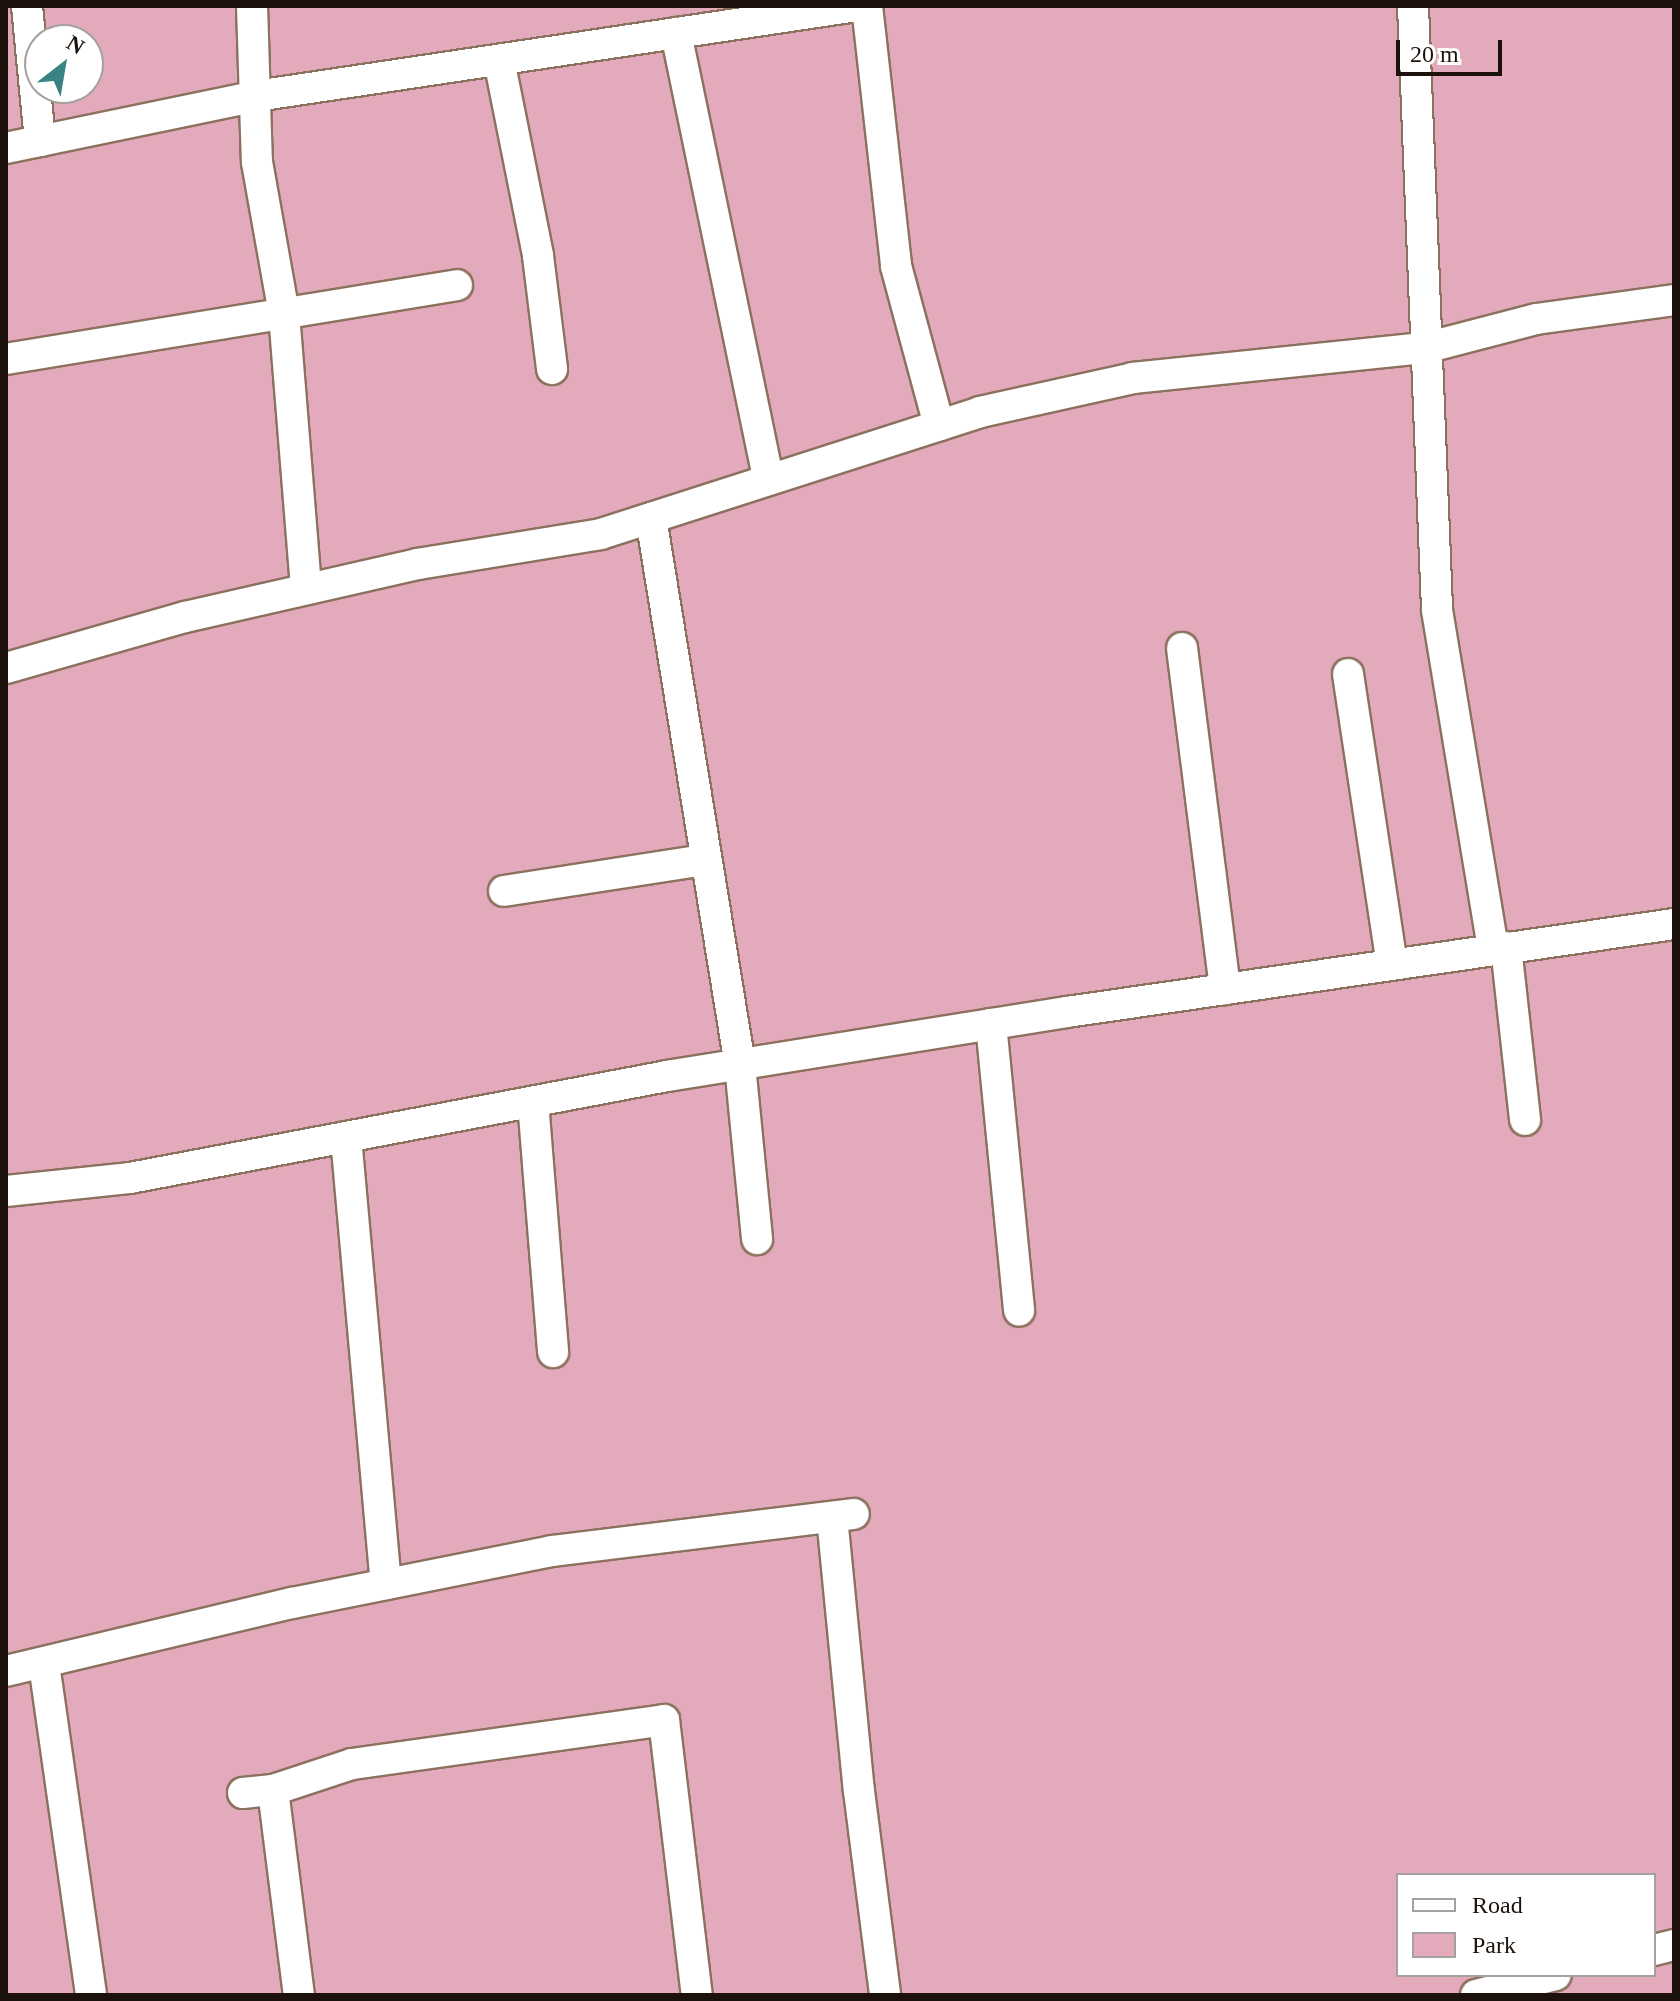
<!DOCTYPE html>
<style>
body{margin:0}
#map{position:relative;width:1680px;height:2001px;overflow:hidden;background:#fbe8db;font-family:"Times New Roman",serif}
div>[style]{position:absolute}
.green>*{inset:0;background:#e3aabb}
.roads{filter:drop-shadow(2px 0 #8c715e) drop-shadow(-2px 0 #8c715e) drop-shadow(0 2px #8c715e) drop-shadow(0 -2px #8c715e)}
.minor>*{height:30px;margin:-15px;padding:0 15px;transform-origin:15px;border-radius:15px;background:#fff}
span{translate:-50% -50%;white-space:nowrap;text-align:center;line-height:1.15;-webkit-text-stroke:8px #fff;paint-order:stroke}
.frame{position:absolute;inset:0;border:8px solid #1d120b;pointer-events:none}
.legend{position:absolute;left:1396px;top:1873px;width:260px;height:104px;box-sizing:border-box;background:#fff;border:2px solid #a5a09d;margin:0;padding:10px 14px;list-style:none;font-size:24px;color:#1d120b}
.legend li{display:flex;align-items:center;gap:16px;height:40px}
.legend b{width:40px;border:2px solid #a5a09d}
.north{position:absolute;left:24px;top:24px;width:80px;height:80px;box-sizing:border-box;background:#fff;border:2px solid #a5a09d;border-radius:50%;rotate:31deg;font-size:22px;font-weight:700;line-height:32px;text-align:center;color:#1d120b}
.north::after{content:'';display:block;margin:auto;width:28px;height:36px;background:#3a8384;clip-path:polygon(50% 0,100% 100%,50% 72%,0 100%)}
.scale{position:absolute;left:1396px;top:40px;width:106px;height:36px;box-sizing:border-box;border:4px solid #1d120b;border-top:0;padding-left:10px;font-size:24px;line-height:28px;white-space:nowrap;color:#1d120b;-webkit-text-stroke:6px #fff;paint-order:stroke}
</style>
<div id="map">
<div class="green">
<div style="clip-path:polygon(evenodd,6px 6px,1674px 6px,1674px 1995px,6px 1995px,6px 6px,40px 40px,88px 40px,88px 88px,40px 88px,40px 40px,6px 6px,1398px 1875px,1654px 1875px,1654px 1975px,1398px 1975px,1398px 1875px)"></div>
</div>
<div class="roads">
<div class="minor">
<div style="left:27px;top:6px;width:136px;rotate:84.5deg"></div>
<div style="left:252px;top:6px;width:156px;rotate:88.2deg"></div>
<div style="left:257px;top:162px;width:154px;rotate:79.9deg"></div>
<div style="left:284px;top:314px;width:276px;rotate:85.4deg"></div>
<div style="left:867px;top:6px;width:262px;rotate:83.6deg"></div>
<div style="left:896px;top:266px;width:165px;rotate:74.9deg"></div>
<div style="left:1413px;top:6px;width:604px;rotate:87.72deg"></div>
<div style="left:1437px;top:610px;width:344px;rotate:80.6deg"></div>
<div style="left:676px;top:33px;width:455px;rotate:78.3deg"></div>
<div style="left:499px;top:60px;width:200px;rotate:78.7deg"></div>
<div style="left:538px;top:256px;width:114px;rotate:82.9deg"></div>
<div style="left:6px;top:148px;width:255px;rotate:-11.7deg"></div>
<div style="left:256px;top:96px;width:608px;rotate:-8.52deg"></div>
<div style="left:6px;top:359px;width:457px;rotate:-9.3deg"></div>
<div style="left:651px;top:518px;width:554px;rotate:80.76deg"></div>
<div style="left:740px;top:1065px;width:175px;rotate:84.4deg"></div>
<div style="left:1182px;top:648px;width:344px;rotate:82.8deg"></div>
<div style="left:6px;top:668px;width:186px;rotate:-15.9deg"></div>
<div style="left:185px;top:617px;width:239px;rotate:-12.8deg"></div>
<div style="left:418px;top:564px;width:185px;rotate:-9.3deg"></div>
<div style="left:601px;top:534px;width:398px;rotate:-17.8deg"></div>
<div style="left:980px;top:412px;width:157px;rotate:-12.5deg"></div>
<div style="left:1133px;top:378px;width:294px;rotate:-5.9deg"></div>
<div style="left:1425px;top:348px;width:115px;rotate:-14.6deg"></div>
<div style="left:1536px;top:319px;width:139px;rotate:-7.8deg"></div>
<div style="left:1348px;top:674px;width:293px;rotate:81.4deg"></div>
<div style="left:504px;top:891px;width:203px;rotate:-8.8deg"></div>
<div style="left:1506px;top:947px;width:174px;rotate:83.7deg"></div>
<div style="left:991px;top:1024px;width:288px;rotate:84.4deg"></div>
<div style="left:533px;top:1102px;width:251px;rotate:85.4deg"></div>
<div style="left:346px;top:1137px;width:449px;rotate:84.9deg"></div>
<div style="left:6px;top:1191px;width:125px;rotate:-6deg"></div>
<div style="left:130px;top:1178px;width:547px;rotate:-10.75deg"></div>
<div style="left:667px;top:1076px;width:405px;rotate:-9.1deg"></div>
<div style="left:1067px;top:1012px;width:613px;rotate:-8.25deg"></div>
<div style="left:832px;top:1517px;width:275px;rotate:84.4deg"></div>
<div style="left:859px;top:1791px;width:206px;rotate:82.7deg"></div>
<div style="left:44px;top:1664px;width:334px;rotate:81.9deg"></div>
<div style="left:6px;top:1671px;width:294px;rotate:-13.4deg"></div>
<div style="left:292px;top:1603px;width:265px;rotate:-11.3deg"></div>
<div style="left:552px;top:1551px;width:304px;rotate:-7deg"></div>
<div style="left:273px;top:1790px;width:207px;rotate:82.8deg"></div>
<div style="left:243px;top:1793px;width:30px;rotate:-6deg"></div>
<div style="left:273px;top:1790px;width:83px;rotate:-18.2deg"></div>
<div style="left:352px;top:1764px;width:315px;rotate:-8deg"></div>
<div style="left:664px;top:1720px;width:277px;rotate:83.2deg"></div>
<div style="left:1654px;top:1950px;width:21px;rotate:-14deg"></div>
<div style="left:1476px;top:1995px;width:82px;rotate:-14deg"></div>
</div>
</div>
<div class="frame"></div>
<ul class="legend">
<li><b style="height:10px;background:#fff"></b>Road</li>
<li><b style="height:22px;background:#e3aabb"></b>Park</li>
</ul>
<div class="north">N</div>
<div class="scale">20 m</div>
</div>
